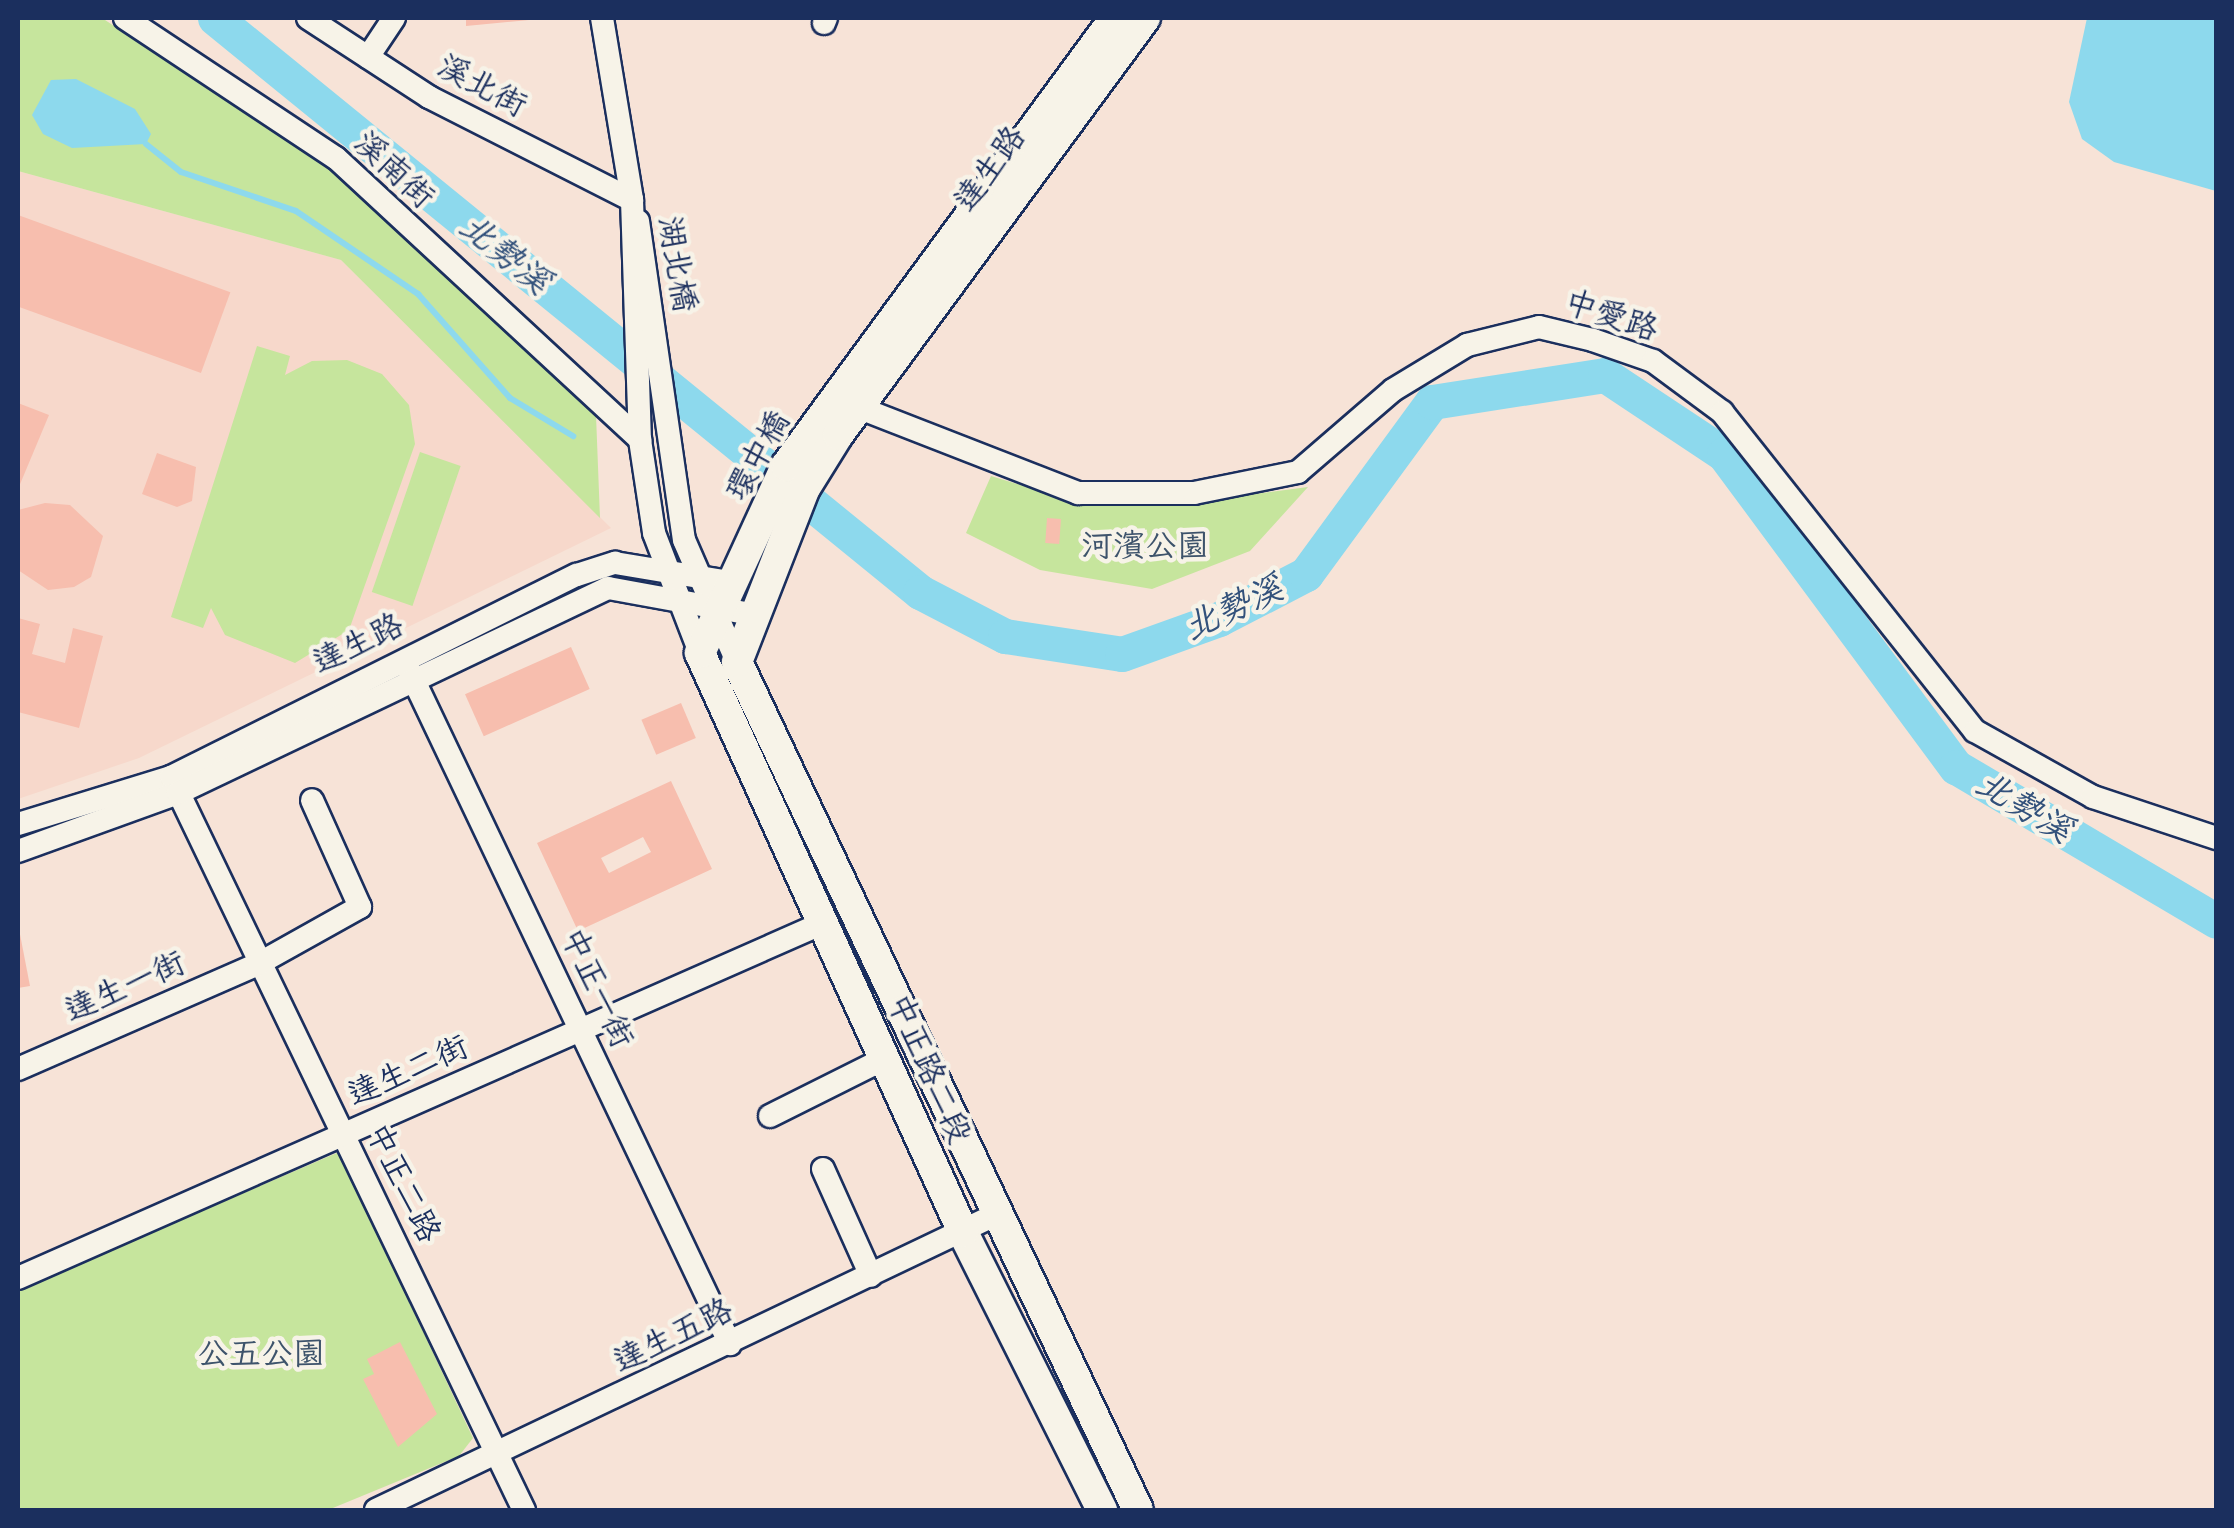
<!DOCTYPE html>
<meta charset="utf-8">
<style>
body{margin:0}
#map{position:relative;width:2234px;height:1528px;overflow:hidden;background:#f7e3d7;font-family:"Comic Neue","LXGW WenKai TC",sans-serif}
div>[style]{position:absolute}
.built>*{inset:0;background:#f7d8cb}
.green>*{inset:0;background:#c6e59d;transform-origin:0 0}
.water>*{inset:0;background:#8dd9ed}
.stream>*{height:6px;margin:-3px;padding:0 3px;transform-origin:3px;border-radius:3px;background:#8dd9ed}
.river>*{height:35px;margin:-17.5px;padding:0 17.5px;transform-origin:17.5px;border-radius:17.5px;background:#8dd9ed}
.building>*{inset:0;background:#f7beae;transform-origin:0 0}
.roads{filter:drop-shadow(2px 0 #1b2f5e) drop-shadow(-2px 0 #1b2f5e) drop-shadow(0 2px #1b2f5e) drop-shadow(0 -2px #1b2f5e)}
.minor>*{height:22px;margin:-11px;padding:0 11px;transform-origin:11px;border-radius:11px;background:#f7f3e8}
.major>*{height:30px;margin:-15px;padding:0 15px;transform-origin:15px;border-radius:15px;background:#f7f3e8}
span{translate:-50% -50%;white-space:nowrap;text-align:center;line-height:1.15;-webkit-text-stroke:9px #f7f3e8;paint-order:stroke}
.street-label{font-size:32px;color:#1b2f5e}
.park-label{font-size:32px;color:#3d536b}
.water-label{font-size:35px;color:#32517b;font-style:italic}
.frame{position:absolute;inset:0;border:20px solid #1b2f5e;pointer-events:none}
</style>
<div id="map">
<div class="built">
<div style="clip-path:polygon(18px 171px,341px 260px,611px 528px,139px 758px,18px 799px)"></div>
</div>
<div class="green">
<div style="clip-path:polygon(18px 18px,102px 18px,327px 167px,596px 415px,600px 518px,341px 260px,18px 171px)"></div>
<div style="clip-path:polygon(257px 346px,290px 356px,285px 375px,312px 361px,347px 360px,382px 374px,409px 405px,415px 444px,349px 630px,295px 663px,225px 635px,211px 608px,203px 628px,171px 617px)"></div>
<div style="left:420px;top:452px;width:43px;height:148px;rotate:19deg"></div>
<div style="clip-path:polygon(991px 476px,1080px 503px,1179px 504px,1308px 487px,1250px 551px,1152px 589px,1040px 570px,966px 533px)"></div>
<div style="clip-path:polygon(339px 1152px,473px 1438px,459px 1456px,328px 1510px,18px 1510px,18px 1290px)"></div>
</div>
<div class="water">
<div style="clip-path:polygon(2087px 18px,2216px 18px,2216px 191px,2114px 162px,2082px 139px,2069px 102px)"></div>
<div style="clip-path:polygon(76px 79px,135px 109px,151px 134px,146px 144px,72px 148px,43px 134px,32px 115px,51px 80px)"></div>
</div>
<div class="stream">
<div style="left:146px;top:144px;width:45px;rotate:38.7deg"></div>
<div style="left:181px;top:172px;width:121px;rotate:18.7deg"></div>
<div style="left:296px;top:211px;width:148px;rotate:34.2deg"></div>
<div style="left:418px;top:294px;width:139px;rotate:48.5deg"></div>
<div style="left:510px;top:398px;width:74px;rotate:31.1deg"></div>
</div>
<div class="river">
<div style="left:215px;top:18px;width:909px;rotate:39.15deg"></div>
<div style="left:920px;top:592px;width:96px;rotate:27.4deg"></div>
<div style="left:1005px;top:636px;width:118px;rotate:8.7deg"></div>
<div style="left:1122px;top:654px;width:103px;rotate:-19.8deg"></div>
<div style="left:1219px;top:619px;width:98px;rotate:-27.3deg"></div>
<div style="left:1306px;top:574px;width:213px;rotate:-53.8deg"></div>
<div style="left:1432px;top:402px;width:175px;rotate:-8.9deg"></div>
<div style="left:1605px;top:375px;width:143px;rotate:33.6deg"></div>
<div style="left:1724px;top:454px;width:390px;rotate:53.5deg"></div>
<div style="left:1956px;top:767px;width:302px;rotate:30.6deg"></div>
</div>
<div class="building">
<div style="clip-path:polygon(466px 18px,529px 18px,529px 20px,466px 26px)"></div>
<div style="left:18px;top:215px;width:226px;height:86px;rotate:20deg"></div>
<div style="clip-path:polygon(18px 403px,49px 415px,18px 489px)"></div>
<div style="clip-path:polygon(157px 453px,196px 467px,192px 501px,177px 507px,142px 494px)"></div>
<div style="clip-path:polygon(45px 503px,70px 505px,103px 536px,91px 577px,74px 587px,48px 590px,18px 570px,18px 510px)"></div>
<div style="left:1047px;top:518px;width:14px;height:25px;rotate:4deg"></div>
<div style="clip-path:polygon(18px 618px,40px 624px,32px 654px,65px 663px,73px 628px,103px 636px,79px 728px,18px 712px)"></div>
<div style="left:571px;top:647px;width:46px;height:116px;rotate:66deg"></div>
<div style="left:681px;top:703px;width:38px;height:43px;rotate:67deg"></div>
<div style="clip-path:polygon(evenodd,671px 781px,712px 869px,578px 931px,537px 843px,671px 781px,643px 837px,651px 852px,609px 873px,601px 858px,643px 837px)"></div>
<div style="clip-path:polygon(18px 924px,30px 986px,18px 988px)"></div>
<div style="clip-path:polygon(400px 1342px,437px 1414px,398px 1447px,363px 1379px,374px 1374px,367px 1359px)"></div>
</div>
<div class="roads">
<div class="minor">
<div style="left:125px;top:18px;width:253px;rotate:33.6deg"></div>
<div style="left:336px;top:158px;width:415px;rotate:42.8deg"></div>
<div style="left:308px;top:18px;width:145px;rotate:33.1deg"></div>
<div style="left:429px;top:97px;width:228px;rotate:26.9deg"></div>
<div style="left:602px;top:18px;width:184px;rotate:80.6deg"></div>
<div style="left:632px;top:200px;width:240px;rotate:88.1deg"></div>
<div style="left:640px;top:440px;width:94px;rotate:81.4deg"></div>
<div style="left:654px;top:533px;width:129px;rotate:69deg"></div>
<div style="left:824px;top:23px;width:5px;rotate:-68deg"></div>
<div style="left:368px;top:57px;width:47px;rotate:-56.3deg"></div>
<div style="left:638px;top:221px;width:322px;rotate:81.8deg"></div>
<div style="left:684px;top:540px;width:133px;rotate:66.5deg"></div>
<div style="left:847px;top:403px;width:248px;rotate:21.3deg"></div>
<div style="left:1078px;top:493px;width:116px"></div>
<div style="left:1194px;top:493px;width:106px;rotate:-11.4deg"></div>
<div style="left:1298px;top:472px;width:125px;rotate:-40.8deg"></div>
<div style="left:1393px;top:390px;width:87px;rotate:-31.3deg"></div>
<div style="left:1467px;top:345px;width:74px;rotate:-14deg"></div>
<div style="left:1539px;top:327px;width:56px;rotate:13.5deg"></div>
<div style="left:1593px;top:340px;width:64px;rotate:19.3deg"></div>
<div style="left:1653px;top:361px;width:86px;rotate:36.5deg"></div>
<div style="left:1722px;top:412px;width:407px;rotate:51.6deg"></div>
<div style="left:1975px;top:731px;width:135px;rotate:29.2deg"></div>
<div style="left:2093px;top:797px;width:130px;rotate:18.4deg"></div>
<div style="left:408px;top:668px;width:749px;rotate:64.53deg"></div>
<div style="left:171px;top:777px;width:814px;rotate:64.29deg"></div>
<div style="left:18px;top:824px;width:160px;rotate:-17.1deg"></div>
<div style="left:171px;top:777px;width:453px;rotate:-26.5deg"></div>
<div style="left:577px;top:575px;width:40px;rotate:-18deg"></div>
<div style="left:615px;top:563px;width:121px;rotate:9.5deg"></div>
<div style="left:18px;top:851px;width:170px;rotate:-19.9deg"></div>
<div style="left:178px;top:793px;width:476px;rotate:-25.5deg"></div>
<div style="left:608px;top:588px;width:151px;rotate:10.3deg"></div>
<div style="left:18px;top:1069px;width:262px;rotate:-23.6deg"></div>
<div style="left:258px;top:964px;width:117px;rotate:-29.2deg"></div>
<div style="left:360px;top:907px;width:117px;rotate:-114.2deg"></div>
<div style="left:770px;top:1116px;width:130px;rotate:-26.6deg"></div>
<div style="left:823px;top:1169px;width:117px;rotate:65.8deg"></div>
<div style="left:18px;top:1278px;width:882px;rotate:-23.8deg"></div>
<div style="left:376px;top:1510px;width:686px;rotate:-25.48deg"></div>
</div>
<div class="major">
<div style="left:1102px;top:1510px;width:311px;rotate:-116.6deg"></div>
<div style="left:963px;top:1232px;width:636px;rotate:-114.43deg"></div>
<div style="left:700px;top:653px;width:206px;rotate:-65.3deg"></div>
<div style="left:786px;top:466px;width:556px;rotate:-53.71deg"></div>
<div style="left:1138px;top:1510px;width:938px;rotate:-115.31deg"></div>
<div style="left:737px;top:662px;width:187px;rotate:-68.7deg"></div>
<div style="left:805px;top:488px;width:62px;rotate:-58.1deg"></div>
<div style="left:838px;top:435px;width:518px;rotate:-53.64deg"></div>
</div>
</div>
<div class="street-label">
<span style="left:482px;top:86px;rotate:28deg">溪北街</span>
<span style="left:990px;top:169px;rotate:-54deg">達生路</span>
<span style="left:394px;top:170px;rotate:43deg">溪南街</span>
<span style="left:677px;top:264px;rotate:80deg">湖北橋</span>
<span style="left:1611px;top:316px;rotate:18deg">中愛路</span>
<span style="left:758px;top:456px;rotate:-61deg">環中橋</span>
<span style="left:358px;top:644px;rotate:-26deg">達生路</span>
<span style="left:125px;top:987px;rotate:-24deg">達生一街</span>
<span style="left:597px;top:988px;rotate:65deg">中正一街</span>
<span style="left:929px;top:1069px;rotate:66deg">中正路二段</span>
<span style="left:408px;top:1071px;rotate:-24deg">達生二街</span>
<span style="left:403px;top:1183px;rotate:64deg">中正二路</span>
<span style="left:673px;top:1336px;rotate:-26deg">達生五路</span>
</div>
<div class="park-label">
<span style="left:1145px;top:546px">河濱公園</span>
<span style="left:261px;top:1354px">公五公園</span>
</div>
<div class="water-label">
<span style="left:505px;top:254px;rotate:39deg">北勢溪</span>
<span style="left:1233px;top:608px;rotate:-25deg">北勢溪</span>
<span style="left:2024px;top:807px;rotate:31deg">北勢溪</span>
</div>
<div class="frame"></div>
</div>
